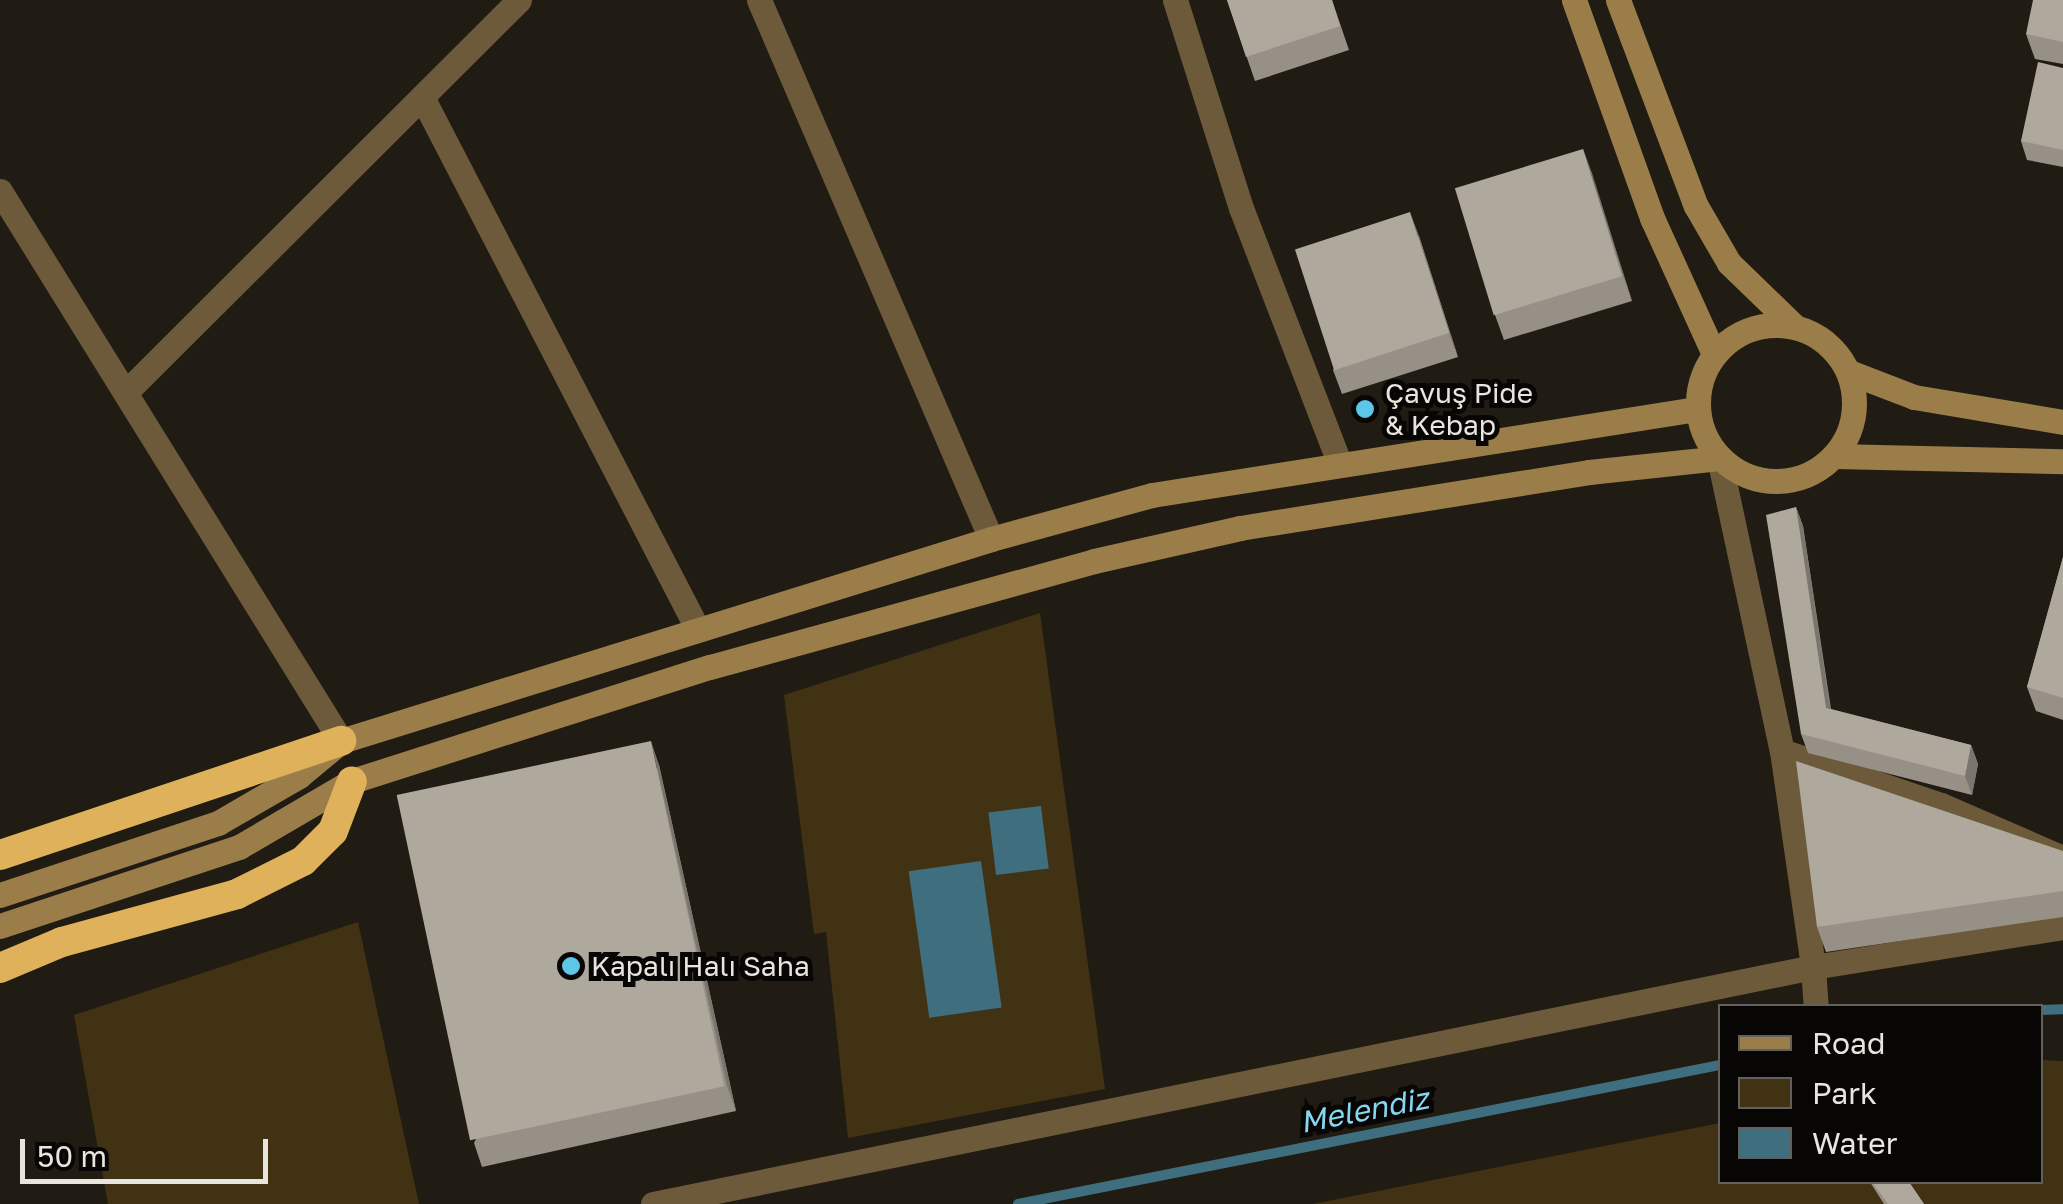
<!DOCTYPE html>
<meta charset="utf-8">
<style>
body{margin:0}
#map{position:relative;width:2063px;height:1204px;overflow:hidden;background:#201b13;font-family:"Golos Text",sans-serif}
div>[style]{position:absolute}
.green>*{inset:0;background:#423214}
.water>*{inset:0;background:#3f6e7e;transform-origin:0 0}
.stream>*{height:10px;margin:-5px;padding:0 5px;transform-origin:5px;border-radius:5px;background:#3f6e7e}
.street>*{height:25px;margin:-12.5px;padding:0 12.5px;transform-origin:12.5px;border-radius:12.5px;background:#6c5a3a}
.secondary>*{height:25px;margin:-12.5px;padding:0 12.5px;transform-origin:12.5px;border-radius:12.5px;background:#9a7d48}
.secondary>.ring{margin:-12.5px;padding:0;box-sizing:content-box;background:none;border:25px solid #9a7d48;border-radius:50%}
.highway>*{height:30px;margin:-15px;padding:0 15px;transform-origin:15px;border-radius:15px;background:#dfb15b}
.wall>*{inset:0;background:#969087}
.shaded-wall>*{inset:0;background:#7a766e}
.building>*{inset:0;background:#aea89d;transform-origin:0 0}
.dots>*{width:28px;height:28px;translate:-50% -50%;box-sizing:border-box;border:5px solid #080604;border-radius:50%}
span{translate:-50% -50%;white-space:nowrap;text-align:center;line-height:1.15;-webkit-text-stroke:10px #080604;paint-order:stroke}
.poi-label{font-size:28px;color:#e8e5df}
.left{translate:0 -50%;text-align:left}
.water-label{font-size:30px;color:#86d7f1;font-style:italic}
.legend{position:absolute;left:1718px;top:1004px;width:325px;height:180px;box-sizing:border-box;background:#080604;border:2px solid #625f5c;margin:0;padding:12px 18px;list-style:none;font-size:30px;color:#e8e5df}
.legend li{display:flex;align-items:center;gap:20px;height:50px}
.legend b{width:50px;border:2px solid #625f5c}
.scale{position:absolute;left:20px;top:1139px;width:248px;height:45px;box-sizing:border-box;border:5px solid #e8e5df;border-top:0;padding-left:12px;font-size:30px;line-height:35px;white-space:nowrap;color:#e8e5df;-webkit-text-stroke:8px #080604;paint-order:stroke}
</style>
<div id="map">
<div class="green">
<div style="clip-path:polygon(1040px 613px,1105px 1089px,848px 1138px,826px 932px,814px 934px,784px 695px)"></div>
<div style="clip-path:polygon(358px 922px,419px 1204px,108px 1204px,74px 1015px)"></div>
<div style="clip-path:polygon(2041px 1060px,2063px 1061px,2063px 1204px,1313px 1204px,1720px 1123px,1720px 1182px,2040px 1182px)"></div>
</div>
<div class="water">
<div style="left:1041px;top:806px;width:63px;height:53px;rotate:83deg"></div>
<div style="left:981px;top:861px;width:148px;height:73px;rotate:82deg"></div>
</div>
<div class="stream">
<div style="left:2040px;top:1010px;width:23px;rotate:-2deg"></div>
<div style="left:1018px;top:1204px;width:716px;rotate:-11.2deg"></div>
</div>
<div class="street">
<div style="left:759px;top:0;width:587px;rotate:66.71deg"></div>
<div style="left:1175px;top:0;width:218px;rotate:72.4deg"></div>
<div style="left:1241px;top:208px;width:274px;rotate:68.9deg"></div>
<div style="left:422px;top:97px;width:600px;rotate:62.62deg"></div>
<div style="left:0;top:191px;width:647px;rotate:58.2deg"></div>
<div style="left:126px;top:392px;width:555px;rotate:-44.93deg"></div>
<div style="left:1719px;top:458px;width:300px;rotate:77.9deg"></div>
<div style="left:1782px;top:751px;width:218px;rotate:81.8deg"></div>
<div style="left:1813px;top:967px;width:253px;rotate:-9.1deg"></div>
<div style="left:1782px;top:751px;width:168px;rotate:18.8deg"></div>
<div style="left:1941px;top:805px;width:133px;rotate:23.5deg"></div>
<div style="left:653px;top:1204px;width:1184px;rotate:-11.55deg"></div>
<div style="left:1813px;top:967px;width:39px;rotate:86deg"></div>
</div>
<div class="secondary">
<div style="left:1574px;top:0;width:232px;rotate:70.3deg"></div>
<div style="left:1652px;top:218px;width:149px;rotate:65.5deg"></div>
<div style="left:1618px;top:0;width:220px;rotate:69.3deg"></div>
<div style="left:1696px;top:206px;width:66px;rotate:59.9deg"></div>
<div style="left:1729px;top:263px;width:91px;rotate:44.1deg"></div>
<div class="ring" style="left:1698px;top:325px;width:131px;height:131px"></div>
<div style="left:1849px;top:372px;width:70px;rotate:21deg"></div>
<div style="left:1914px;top:397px;width:151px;rotate:9.5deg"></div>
<div style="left:1835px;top:456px;width:228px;rotate:1.3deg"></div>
<div style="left:0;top:895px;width:230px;rotate:-18.3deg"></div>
<div style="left:218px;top:823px;width:94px;rotate:-30.1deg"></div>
<div style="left:299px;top:776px;width:55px;rotate:-39.8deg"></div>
<div style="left:341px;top:741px;width:681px;rotate:-17.26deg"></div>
<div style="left:991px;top:539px;width:167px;rotate:-15.3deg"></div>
<div style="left:1152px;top:495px;width:552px;rotate:-8.97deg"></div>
<div style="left:0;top:926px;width:252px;rotate:-18.3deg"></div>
<div style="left:239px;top:847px;width:131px;rotate:-30.3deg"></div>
<div style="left:352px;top:781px;width:376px;rotate:-17.7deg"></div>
<div style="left:710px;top:667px;width:398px;rotate:-15.4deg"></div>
<div style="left:1094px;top:561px;width:150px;rotate:-12.7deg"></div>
<div style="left:1240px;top:528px;width:353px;rotate:-9.1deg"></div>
<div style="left:1589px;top:472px;width:131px;rotate:-6.1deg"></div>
</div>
<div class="highway">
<div style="left:0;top:855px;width:360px;rotate:-18.5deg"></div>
<div style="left:0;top:968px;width:67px;rotate:-22.8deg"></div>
<div style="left:62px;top:942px;width:181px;rotate:-15.3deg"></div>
<div style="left:237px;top:894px;width:74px;rotate:-26.6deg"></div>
<div style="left:303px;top:861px;width:42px;rotate:-45deg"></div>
<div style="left:333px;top:831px;width:53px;rotate:-69.2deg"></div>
</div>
<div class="wall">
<div style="clip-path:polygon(1227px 0,1332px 0,1349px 50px,1255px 81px)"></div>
<div style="clip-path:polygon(2063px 0,2063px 64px,2035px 59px,2026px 34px)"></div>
<div style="clip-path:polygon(2063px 68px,2063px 167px,2027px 160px,2021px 141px)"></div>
<div style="clip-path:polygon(1583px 149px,1632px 301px,1504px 340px,1495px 315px)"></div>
<div style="clip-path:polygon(1419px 236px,1458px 357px,1342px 394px,1333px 370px)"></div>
<div style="clip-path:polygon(1796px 507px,1803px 526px,1831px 709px,1971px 745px,1978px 764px,1972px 795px,1808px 753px,1801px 734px)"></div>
<div style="clip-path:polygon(2063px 557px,2063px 720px,2036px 711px,2027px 687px)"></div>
<div style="clip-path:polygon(659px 765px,736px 1111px,482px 1167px,474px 1143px)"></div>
<div style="clip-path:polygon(2063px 851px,2063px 917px,1826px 952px,1817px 927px)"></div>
<div style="clip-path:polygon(1870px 1182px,1909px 1182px,1924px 1204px,1884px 1204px)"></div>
</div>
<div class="shaded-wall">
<div style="clip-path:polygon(1583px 149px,1592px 173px,1632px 301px,1623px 276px)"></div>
<div style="clip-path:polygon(1410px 212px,1419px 236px,1458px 357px,1449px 333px)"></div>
<div style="clip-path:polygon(1796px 507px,1803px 526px,1833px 727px,1826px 708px)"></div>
<div style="clip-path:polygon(651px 741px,659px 765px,736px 1111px,727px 1086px)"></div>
<div style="clip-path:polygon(1971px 745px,1978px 764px,1972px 795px,1965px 776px)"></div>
</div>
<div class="building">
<div style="clip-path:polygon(1227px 0,1332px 0,1340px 26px,1246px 57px)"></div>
<div style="clip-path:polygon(2033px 0,2063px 0,2063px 42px,2026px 34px)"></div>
<div style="clip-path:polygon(2038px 62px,2063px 68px,2063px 150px,2021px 141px)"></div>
<div style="left:1583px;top:149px;width:133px;height:134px;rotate:73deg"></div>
<div style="left:1410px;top:212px;width:127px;height:121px;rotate:72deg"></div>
<div style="clip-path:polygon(1796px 507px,1826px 708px,1971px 745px,1965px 776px,1801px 734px,1766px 515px)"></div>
<div style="clip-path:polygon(2063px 557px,2063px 698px,2027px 687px)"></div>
<div style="left:651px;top:741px;width:353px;height:260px;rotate:78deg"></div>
<div style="clip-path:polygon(1796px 761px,2063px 851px,2063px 891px,1817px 927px)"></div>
<div style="clip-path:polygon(1872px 1182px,1909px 1182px,1924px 1204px,1888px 1204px)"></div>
</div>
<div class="dots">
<div style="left:1365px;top:409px;background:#5cc7e8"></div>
<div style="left:571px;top:966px;background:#5cc7e8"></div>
</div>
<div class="poi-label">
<span class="left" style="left:1385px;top:409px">Çavuş Pide<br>&amp; Kebap</span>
<span class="left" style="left:591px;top:966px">Kapalı Halı Saha</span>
</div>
<div class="water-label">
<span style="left:1364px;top:1110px;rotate:-11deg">Melendiz</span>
</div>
<ul class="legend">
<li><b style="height:12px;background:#9a7d48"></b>Road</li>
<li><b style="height:28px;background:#423214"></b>Park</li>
<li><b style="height:28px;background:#3f6e7e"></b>Water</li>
</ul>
<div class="scale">50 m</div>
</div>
